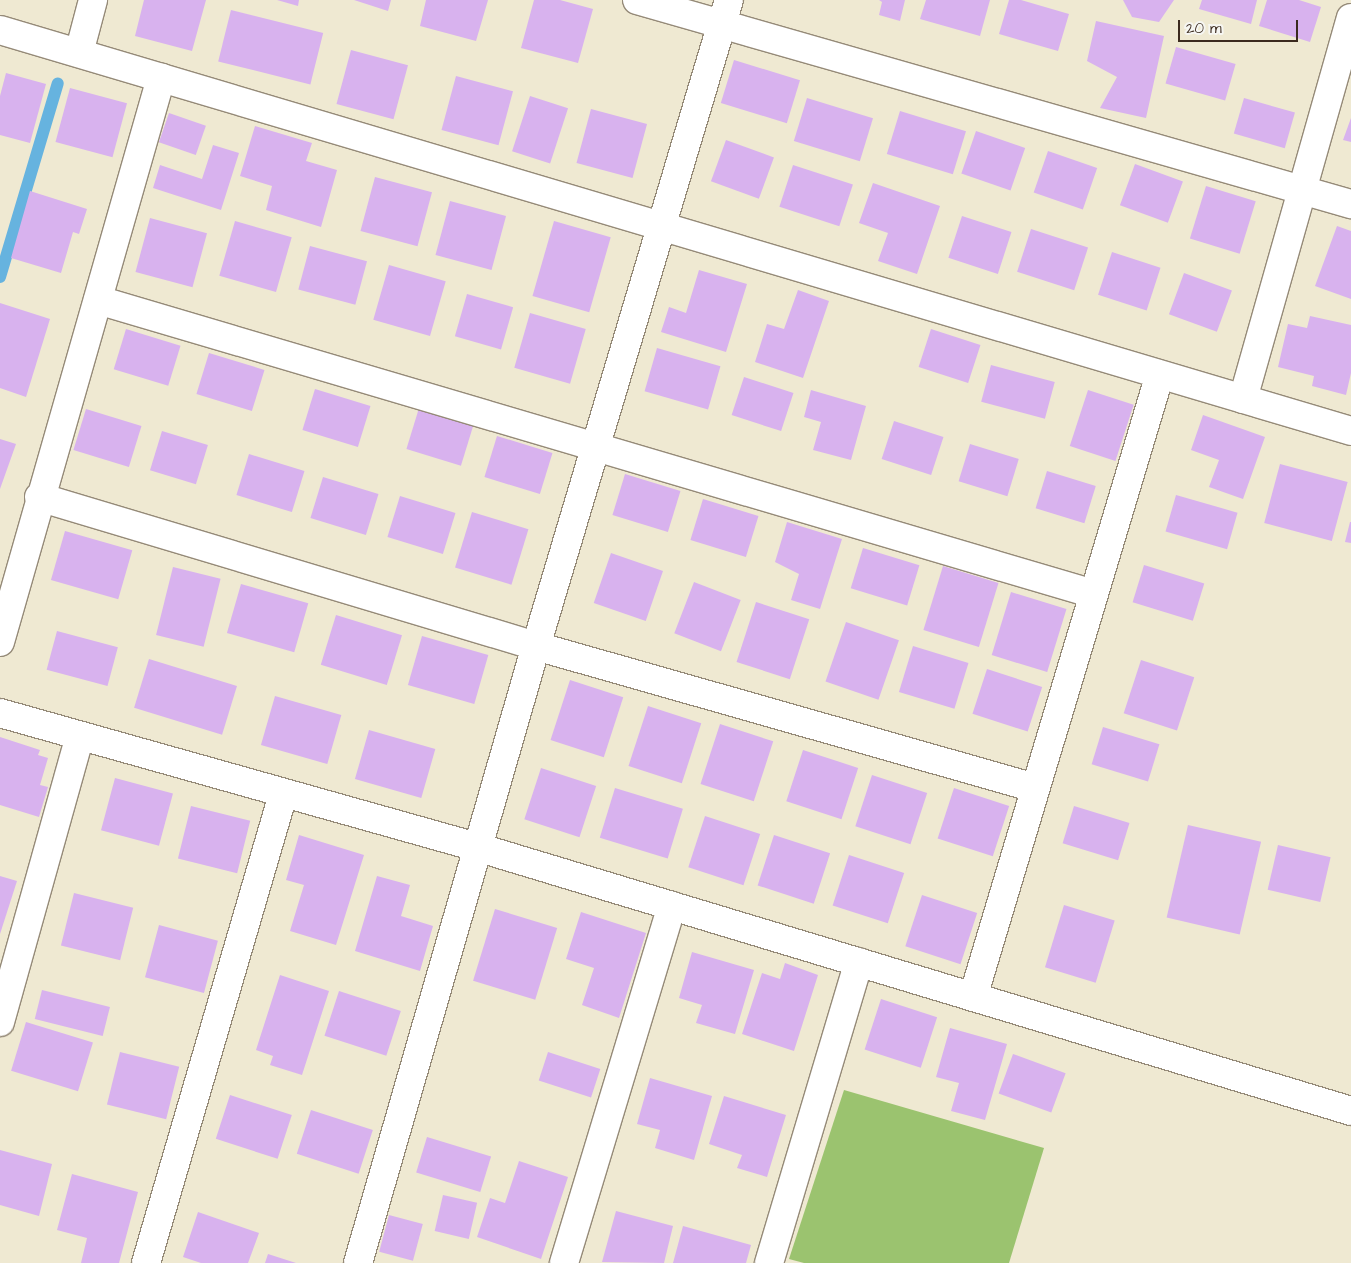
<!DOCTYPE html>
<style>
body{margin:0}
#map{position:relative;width:1351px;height:1263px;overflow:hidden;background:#efe9d2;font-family:"Architects Daughter",sans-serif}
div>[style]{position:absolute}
.green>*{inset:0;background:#9bc36f}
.stream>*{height:12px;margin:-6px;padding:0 6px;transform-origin:6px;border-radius:6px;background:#66b3df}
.building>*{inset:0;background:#d8b2ee;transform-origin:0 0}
.roads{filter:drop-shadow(1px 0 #958a78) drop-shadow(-1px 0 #958a78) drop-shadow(0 1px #958a78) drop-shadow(0 -1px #958a78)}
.minor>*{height:28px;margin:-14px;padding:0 14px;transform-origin:14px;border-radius:14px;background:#fff}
span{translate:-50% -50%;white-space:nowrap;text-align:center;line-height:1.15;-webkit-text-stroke:5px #f6f6f2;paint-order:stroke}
.scale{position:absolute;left:1178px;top:20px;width:120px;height:22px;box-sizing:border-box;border:2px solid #3b2a1e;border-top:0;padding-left:6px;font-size:15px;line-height:18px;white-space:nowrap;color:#3b2a1e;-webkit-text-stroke:4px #f6f6f2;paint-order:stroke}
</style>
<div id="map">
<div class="green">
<div style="clip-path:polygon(844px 1090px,1044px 1148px,1009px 1263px,804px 1263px,789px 1259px)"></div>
</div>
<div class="stream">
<div style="left:0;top:277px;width:202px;rotate:-73.4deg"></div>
</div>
<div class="building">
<div style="clip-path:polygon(144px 0,206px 0,192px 51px,135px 36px)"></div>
<div style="clip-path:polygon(277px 0,299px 0,298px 6px)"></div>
<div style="clip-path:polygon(354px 0,391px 0,388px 11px)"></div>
<div style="clip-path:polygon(426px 0,488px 0,476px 41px,420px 26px)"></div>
<div style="clip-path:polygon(534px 0,560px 0,593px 9px,578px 63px,521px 48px)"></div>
<div style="clip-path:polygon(879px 0,905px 0,900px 21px,879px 15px,882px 2px)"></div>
<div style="clip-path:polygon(926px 0,990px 0,980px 36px,920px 19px)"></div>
<div style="clip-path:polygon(1009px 0,1021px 0,1069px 14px,1058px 51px,999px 34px)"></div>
<div style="clip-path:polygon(1123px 0,1174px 0,1159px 22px,1132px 17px)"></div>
<div style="clip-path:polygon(1202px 0,1257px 0,1251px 24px,1199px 9px)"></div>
<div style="clip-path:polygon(1267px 0,1299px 0,1321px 7px,1310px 42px,1259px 26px)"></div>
<div style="left:231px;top:10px;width:95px;height:53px;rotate:14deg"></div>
<div style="clip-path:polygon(1096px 21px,1164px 36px,1146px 118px,1100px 108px,1117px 77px,1087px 61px)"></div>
<div style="left:1176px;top:47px;width:62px;height:38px;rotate:16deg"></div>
<div style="left:351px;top:50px;width:59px;height:56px;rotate:15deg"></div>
<div style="left:734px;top:60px;width:69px;height:45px;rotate:17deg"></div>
<div style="clip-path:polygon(6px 73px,46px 84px,30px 143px,0 135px,0 96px)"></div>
<div style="left:456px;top:76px;width:59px;height:56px;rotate:15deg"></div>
<div style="left:70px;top:88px;width:59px;height:56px;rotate:15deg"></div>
<div style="left:530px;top:96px;width:40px;height:58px;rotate:18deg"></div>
<div style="left:807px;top:98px;width:69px;height:45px;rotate:17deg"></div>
<div style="left:1244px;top:98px;width:53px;height:37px;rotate:16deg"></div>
<div style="left:591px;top:109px;width:58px;height:56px;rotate:15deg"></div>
<div style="left:900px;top:111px;width:69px;height:45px;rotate:17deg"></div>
<div style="left:169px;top:113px;width:39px;height:31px;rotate:19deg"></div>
<div style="clip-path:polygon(1351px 118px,1351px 142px,1343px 140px)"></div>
<div style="clip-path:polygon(255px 126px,312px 143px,306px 161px,337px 170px,321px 227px,266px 210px,272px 186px,240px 176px)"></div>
<div style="left:976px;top:131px;width:52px;height:45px;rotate:19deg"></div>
<div style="left:726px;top:140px;width:51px;height:44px;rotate:20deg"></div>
<div style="clip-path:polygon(213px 145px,239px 153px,221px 210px,153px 188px,160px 165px,202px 179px)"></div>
<div style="left:1048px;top:151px;width:52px;height:44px;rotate:19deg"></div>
<div style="left:1135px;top:164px;width:51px;height:44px;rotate:20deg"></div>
<div style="left:793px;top:165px;width:63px;height:44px;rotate:18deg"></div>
<div style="left:375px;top:177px;width:59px;height:56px;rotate:15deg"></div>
<div style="clip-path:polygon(873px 183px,940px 206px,917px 274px,878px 261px,888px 233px,859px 223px)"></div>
<div style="left:1206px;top:186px;width:52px;height:55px;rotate:17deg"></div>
<div style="clip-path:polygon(30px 191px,87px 209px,79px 234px,73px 232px,61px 273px,11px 258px)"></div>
<div style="left:450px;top:201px;width:58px;height:56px;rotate:15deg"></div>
<div style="left:962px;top:216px;width:52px;height:44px;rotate:18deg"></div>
<div style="left:150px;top:218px;width:59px;height:56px;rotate:15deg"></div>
<div style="left:235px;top:221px;width:59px;height:57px;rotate:16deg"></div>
<div style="left:554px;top:221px;width:59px;height:78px;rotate:16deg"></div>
<div style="clip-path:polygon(1337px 226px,1351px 231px,1351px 299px,1315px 286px)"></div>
<div style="left:1031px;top:229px;width:60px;height:45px;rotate:18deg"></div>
<div style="left:310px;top:246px;width:59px;height:45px;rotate:15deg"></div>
<div style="left:1112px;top:252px;width:51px;height:45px;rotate:18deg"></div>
<div style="left:389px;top:265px;width:59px;height:57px;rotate:16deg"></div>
<div style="clip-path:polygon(699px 270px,747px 284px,726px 352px,661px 332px,669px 307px,686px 313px)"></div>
<div style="left:1184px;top:273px;width:51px;height:44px;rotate:20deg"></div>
<div style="clip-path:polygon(798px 290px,829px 301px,803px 378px,755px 362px,767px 324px,784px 329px)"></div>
<div style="left:467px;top:294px;width:48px;height:44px;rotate:16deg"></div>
<div style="clip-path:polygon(0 303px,50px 319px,26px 397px,0 388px)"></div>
<div style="left:530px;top:313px;width:58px;height:57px;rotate:16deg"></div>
<div style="clip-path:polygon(1310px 316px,1351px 325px,1351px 373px,1346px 395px,1312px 386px,1314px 376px,1278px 367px,1288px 324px,1307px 328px)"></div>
<div style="left:126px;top:329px;width:57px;height:42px;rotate:17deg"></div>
<div style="left:931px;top:329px;width:52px;height:40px;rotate:18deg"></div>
<div style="left:657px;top:348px;width:66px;height:45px;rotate:16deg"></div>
<div style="left:209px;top:353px;width:58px;height:43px;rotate:17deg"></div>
<div style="left:991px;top:365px;width:66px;height:38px;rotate:15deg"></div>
<div style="left:744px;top:377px;width:52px;height:40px;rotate:18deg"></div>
<div style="left:315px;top:389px;width:58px;height:43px;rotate:17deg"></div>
<div style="clip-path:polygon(811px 390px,866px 406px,851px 460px,813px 450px,821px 422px,804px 417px)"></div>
<div style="left:1088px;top:390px;width:48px;height:59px;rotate:18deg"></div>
<div style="left:419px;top:408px;width:57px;height:43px;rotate:17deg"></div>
<div style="left:86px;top:409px;width:58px;height:43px;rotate:17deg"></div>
<div style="clip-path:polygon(1203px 415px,1265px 437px,1243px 499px,1209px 487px,1219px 460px,1191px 450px)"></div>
<div style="left:894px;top:421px;width:52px;height:40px;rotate:18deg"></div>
<div style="left:162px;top:431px;width:48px;height:41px;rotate:17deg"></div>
<div style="left:497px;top:436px;width:58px;height:43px;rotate:17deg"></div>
<div style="clip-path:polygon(0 439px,16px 444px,0 489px)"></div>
<div style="left:970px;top:444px;width:51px;height:39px;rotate:17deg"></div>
<div style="left:249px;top:454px;width:58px;height:43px;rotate:17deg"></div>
<div style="left:1280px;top:464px;width:70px;height:61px;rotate:15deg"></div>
<div style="left:1047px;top:471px;width:51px;height:39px;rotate:17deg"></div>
<div style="left:625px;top:474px;width:58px;height:43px;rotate:17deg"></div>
<div style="left:323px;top:477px;width:58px;height:43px;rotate:17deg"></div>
<div style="left:1176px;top:495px;width:64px;height:38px;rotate:16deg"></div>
<div style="left:400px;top:496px;width:58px;height:43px;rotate:17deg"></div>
<div style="left:703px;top:499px;width:58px;height:43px;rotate:17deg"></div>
<div style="left:472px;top:512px;width:59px;height:58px;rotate:17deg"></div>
<div style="clip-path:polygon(787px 522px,842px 539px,820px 609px,791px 600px,799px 574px,775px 562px)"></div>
<div style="clip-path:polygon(1350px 522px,1351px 522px,1351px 543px,1345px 542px)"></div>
<div style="left:65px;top:531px;width:70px;height:51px;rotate:16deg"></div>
<div style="left:863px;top:548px;width:59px;height:42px;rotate:17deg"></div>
<div style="left:611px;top:553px;width:55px;height:53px;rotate:19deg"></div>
<div style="left:1144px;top:565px;width:63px;height:39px;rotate:17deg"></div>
<div style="left:943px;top:566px;width:58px;height:67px;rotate:17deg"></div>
<div style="left:173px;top:567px;width:49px;height:70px;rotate:14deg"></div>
<div style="left:694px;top:582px;width:50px;height:55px;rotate:21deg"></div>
<div style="left:241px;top:584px;width:70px;height:51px;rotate:16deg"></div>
<div style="left:1011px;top:592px;width:58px;height:66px;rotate:17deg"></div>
<div style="left:756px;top:602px;width:56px;height:63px;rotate:18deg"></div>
<div style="left:336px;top:615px;width:69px;height:52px;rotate:17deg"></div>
<div style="left:846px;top:622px;width:56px;height:63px;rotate:19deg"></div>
<div style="left:57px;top:631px;width:63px;height:40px;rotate:15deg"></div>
<div style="left:422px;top:636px;width:69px;height:51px;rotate:16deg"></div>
<div style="left:913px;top:646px;width:58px;height:48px;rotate:17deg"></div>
<div style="left:149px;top:659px;width:92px;height:51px;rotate:17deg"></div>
<div style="left:1141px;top:660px;width:56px;height:56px;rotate:18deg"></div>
<div style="left:987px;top:669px;width:58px;height:47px;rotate:18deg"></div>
<div style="left:570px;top:680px;width:56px;height:63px;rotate:18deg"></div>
<div style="left:275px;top:696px;width:69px;height:51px;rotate:16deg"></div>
<div style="left:648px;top:706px;width:56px;height:63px;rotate:18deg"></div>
<div style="left:720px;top:724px;width:56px;height:63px;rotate:18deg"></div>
<div style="left:1103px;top:727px;width:59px;height:39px;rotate:17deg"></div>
<div style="left:369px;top:730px;width:69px;height:51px;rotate:16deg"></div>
<div style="clip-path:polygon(0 737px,40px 750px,38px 755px,48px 758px,40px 785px,48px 787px,39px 817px,0 805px)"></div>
<div style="left:803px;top:750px;width:58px;height:54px;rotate:18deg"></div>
<div style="left:541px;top:768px;width:58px;height:54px;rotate:18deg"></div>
<div style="left:872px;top:775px;width:58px;height:54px;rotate:18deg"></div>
<div style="left:115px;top:778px;width:60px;height:54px;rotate:15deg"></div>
<div style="left:615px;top:788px;width:71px;height:52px;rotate:17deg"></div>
<div style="left:954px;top:788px;width:58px;height:53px;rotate:18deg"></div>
<div style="left:191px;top:806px;width:61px;height:54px;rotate:14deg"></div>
<div style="left:1074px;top:806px;width:58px;height:39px;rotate:17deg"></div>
<div style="left:705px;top:816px;width:58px;height:54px;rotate:18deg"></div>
<div style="left:1188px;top:825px;width:75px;height:95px;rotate:13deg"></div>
<div style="clip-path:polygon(299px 835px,364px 855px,336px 945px,290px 931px,304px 885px,286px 880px)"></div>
<div style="left:774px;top:835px;width:59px;height:53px;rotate:18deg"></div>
<div style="left:1278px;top:845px;width:54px;height:46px;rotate:13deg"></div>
<div style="left:849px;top:855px;width:58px;height:53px;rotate:18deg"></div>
<div style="clip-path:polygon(0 876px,17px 881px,0 934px)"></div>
<div style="clip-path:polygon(377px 876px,410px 885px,401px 916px,433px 926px,420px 971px,355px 951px)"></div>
<div style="left:74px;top:893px;width:61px;height:54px;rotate:14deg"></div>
<div style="left:922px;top:895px;width:58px;height:54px;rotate:18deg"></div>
<div style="left:1064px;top:905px;width:53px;height:65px;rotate:17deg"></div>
<div style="left:495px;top:909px;width:65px;height:75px;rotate:17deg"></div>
<div style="clip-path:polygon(581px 912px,646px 933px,619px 1018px,582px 1005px,594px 968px,566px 959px)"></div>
<div style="left:159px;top:925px;width:61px;height:54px;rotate:15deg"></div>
<div style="clip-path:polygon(692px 952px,754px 970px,735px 1034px,696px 1023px,702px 1005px,679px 998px)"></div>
<div style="clip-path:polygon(785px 963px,818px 975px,794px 1051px,742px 1034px,762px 973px,780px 979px)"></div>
<div style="clip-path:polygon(280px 975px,329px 991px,302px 1075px,270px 1065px,273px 1056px,256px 1050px)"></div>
<div style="left:42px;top:990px;width:70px;height:30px;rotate:14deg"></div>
<div style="left:339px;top:991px;width:65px;height:47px;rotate:18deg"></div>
<div style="left:881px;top:999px;width:59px;height:53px;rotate:18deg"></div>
<div style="left:26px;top:1022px;width:70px;height:51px;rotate:17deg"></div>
<div style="clip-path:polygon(950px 1028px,1007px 1044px,985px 1120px,951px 1111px,959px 1083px,936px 1077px)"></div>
<div style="left:120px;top:1052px;width:61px;height:54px;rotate:14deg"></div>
<div style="left:548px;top:1052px;width:55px;height:30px;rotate:18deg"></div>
<div style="left:1013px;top:1054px;width:56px;height:42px;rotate:20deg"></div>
<div style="clip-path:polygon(650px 1078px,712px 1096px,694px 1160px,655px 1148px,660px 1130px,637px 1124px)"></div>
<div style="left:230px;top:1095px;width:65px;height:46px;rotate:18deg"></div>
<div style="clip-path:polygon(724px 1096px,786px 1115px,767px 1177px,737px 1168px,742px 1155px,709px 1144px)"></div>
<div style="left:311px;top:1110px;width:65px;height:46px;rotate:18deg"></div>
<div style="left:427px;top:1137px;width:67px;height:37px;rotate:17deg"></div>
<div style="clip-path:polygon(0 1150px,52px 1164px,39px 1216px,0 1205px)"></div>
<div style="clip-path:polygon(519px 1161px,568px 1177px,541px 1259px,477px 1237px,490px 1198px,505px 1203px)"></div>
<div style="clip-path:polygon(72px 1174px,138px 1192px,119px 1263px,81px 1263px,87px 1238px,57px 1230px)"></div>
<div style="left:443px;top:1195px;width:35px;height:37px;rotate:13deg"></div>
<div style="clip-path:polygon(616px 1211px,673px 1226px,664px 1263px,602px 1262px)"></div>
<div style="clip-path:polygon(198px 1212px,259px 1233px,248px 1263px,201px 1263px,183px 1257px)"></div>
<div style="left:389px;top:1215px;width:35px;height:38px;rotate:15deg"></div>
<div style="clip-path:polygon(683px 1226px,751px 1245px,746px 1263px,673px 1263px)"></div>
<div style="clip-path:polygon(268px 1254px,296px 1263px,265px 1263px)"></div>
</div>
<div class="roads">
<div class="minor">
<div style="left:637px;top:0;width:743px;rotate:15.95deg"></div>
<div style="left:0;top:30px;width:1409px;rotate:16.53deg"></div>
<div style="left:79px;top:53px;width:55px;rotate:-75.2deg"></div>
<div style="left:98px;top:300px;width:1038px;rotate:16.45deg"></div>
<div style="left:1243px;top:399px;width:396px;rotate:-74.2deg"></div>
<div style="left:39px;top:497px;width:519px;rotate:16.69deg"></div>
<div style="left:536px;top:646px;width:519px;rotate:15.88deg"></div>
<div style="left:0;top:642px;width:587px;rotate:-74.07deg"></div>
<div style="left:0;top:713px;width:499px;rotate:15.7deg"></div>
<div style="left:480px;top:848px;width:910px;rotate:16.8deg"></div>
<div style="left:973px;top:997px;width:650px;rotate:-73.29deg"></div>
<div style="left:0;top:1022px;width:297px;rotate:-74.4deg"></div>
<div style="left:146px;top:1263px;width:490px;rotate:-73.7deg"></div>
<div style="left:358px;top:1263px;width:642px;rotate:-73.91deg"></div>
<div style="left:536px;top:646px;width:674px;rotate:-73.37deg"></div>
<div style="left:564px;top:1263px;width:373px;rotate:-73.2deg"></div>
<div style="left:769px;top:1263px;width:314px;rotate:-73.4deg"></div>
</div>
</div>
<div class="scale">20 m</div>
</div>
